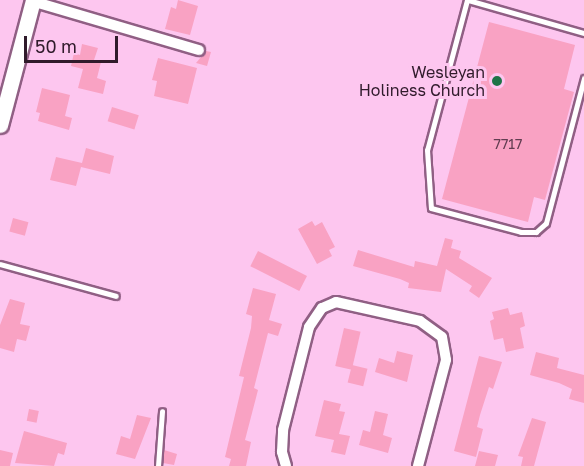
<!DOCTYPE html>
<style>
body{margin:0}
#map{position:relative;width:584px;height:466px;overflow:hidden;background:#fdc6ef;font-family:"Golos Text",sans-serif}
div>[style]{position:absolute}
.building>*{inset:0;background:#f9a2c3;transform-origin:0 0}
.roads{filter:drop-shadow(2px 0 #905f84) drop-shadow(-2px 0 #905f84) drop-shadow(0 2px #905f84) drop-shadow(0 -2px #905f84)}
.lane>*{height:5px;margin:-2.5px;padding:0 2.5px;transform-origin:2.5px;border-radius:2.5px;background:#fff}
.street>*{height:10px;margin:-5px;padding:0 5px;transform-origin:5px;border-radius:5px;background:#fff}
.secondary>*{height:15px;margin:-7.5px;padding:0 7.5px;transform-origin:7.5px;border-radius:7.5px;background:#fff}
.dots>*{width:16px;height:16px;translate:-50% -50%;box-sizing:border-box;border:3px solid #fdc6ef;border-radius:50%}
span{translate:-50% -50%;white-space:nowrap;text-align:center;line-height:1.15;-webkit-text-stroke:6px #fdc6ef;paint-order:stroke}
.number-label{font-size:14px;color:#623d51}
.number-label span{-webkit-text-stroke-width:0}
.poi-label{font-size:16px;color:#301b2b}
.right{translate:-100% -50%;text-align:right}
.scale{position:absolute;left:24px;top:36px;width:94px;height:27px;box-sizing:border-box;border:3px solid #301b2b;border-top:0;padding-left:8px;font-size:18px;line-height:21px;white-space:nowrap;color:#301b2b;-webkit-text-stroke:4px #fdc6ef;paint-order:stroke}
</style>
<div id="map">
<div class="building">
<div style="clip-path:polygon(178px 0,198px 6px,190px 35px,165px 29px,171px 7px,176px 9px)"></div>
<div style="clip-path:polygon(489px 22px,575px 45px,564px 89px,574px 92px,545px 200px,534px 197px,528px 222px,442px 199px)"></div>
<div style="clip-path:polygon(82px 44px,98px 48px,94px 60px,101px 62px,97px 78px,106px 81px,103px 94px,78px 88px,83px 69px,71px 66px,74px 53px,80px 55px)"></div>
<div style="clip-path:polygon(206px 51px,211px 52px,207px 66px,196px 63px)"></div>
<div style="clip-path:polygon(158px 58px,197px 68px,188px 104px,154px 96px,157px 81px,152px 80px)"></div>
<div style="clip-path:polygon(42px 88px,70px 95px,65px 116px,72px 118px,69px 130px,38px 121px,40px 113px,36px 112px)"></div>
<div style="left:112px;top:107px;width:28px;height:15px;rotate:17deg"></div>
<div style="clip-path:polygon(86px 148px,114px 156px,110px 174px,81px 167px,76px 186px,50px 180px,56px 157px,82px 163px)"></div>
<div style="left:13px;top:218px;width:16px;height:14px;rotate:15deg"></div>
<div style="clip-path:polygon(312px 221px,315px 226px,322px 222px,335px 247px,329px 250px,332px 256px,317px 264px,298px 229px)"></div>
<div style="clip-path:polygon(445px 238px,453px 240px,451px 248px,461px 251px,459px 258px,492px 278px,479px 298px,469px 291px,472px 286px,446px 269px,441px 292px,408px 288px,409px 283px,400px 279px,353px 266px,358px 250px,414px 267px,415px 261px,437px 266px)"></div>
<div style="left:258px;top:251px;width:55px;height:17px;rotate:27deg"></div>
<div style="clip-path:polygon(253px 288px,276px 294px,269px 320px,282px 324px,278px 336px,268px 333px,254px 388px,258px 390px,245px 440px,251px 442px,246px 466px,229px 466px,231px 459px,225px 457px,244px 377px,239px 376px,251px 328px,252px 316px,246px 314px)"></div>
<div style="clip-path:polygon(10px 299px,25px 303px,20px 324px,30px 326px,26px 341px,17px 339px,14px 352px,0 348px,0 325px)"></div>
<div style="clip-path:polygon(508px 308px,510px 315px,522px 312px,525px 326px,520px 328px,524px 348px,506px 352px,503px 338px,494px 340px,490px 321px,494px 319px,492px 312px)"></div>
<div style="left:344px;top:328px;width:17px;height:39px;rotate:13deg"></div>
<div style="clip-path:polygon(397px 351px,413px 355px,407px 382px,375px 372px,379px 358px,394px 363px)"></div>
<div style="clip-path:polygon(536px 352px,559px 358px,557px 368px,584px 375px,584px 403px,569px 399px,572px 389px,559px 383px,530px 375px)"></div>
<div style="clip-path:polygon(479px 356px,502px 362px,493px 389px,489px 387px,480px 415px,477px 427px,483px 429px,476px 457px,454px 451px)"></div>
<div style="left:352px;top:365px;width:16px;height:18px;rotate:14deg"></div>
<div style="clip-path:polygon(324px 400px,341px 404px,339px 411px,345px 412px,339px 434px,350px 436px,345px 455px,331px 452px,334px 440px,315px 436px)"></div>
<div style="left:29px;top:409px;width:10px;height:12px;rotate:11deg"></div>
<div style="clip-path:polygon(375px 411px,388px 414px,383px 435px,392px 438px,388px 453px,359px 445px,363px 430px,370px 432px)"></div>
<div style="clip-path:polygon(137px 415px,151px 418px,135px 459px,116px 454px,121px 436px,130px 439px)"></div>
<div style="clip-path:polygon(532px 418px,546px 422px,534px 466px,521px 466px,523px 457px,518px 456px)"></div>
<div style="clip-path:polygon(24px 431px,67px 443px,64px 455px,58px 453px,54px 466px,15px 463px)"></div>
<div style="clip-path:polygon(0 450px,13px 453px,10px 466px,0 466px)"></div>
<div style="clip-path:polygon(164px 450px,177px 454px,174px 465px,163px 463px)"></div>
<div style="clip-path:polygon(479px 451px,498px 455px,495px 466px,475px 466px)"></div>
</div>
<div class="roads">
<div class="lane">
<div style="left:467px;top:0;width:155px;rotate:104.9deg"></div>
<div style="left:427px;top:150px;width:58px;rotate:86.1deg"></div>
<div style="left:431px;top:208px;width:93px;rotate:14.9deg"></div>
<div style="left:521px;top:232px;width:15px"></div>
<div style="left:536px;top:232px;width:13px;rotate:-42deg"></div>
<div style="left:546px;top:223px;width:150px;rotate:-75.3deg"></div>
<div style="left:468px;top:0;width:121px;rotate:15.9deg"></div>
<div style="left:0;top:264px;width:120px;rotate:15.4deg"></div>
<div style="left:158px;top:466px;width:55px;rotate:-85.8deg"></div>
</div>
<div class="street">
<div style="left:32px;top:1px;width:174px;rotate:16.4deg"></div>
<div style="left:286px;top:466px;width:15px;rotate:-106deg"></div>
<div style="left:282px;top:452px;width:22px;rotate:-87deg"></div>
<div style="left:283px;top:430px;width:106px;rotate:-75.8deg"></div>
<div style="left:309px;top:327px;width:23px;rotate:-56deg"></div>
<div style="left:322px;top:308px;width:15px;rotate:-23deg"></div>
<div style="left:336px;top:302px;width:86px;rotate:12.7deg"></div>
<div style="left:420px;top:321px;width:27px;rotate:36deg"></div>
<div style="left:442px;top:337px;width:23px;rotate:80deg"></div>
<div style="left:446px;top:360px;width:110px;rotate:104.8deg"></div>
</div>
<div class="secondary">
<div style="left:0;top:125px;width:129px;rotate:-75.2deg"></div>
</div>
</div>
<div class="dots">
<div style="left:497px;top:81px;background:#1e7447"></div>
</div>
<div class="number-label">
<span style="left:508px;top:144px">7717</span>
</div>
<div class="poi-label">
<span class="right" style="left:485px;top:81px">Wesleyan<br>Holiness Church</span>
</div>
<div class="scale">50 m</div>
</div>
